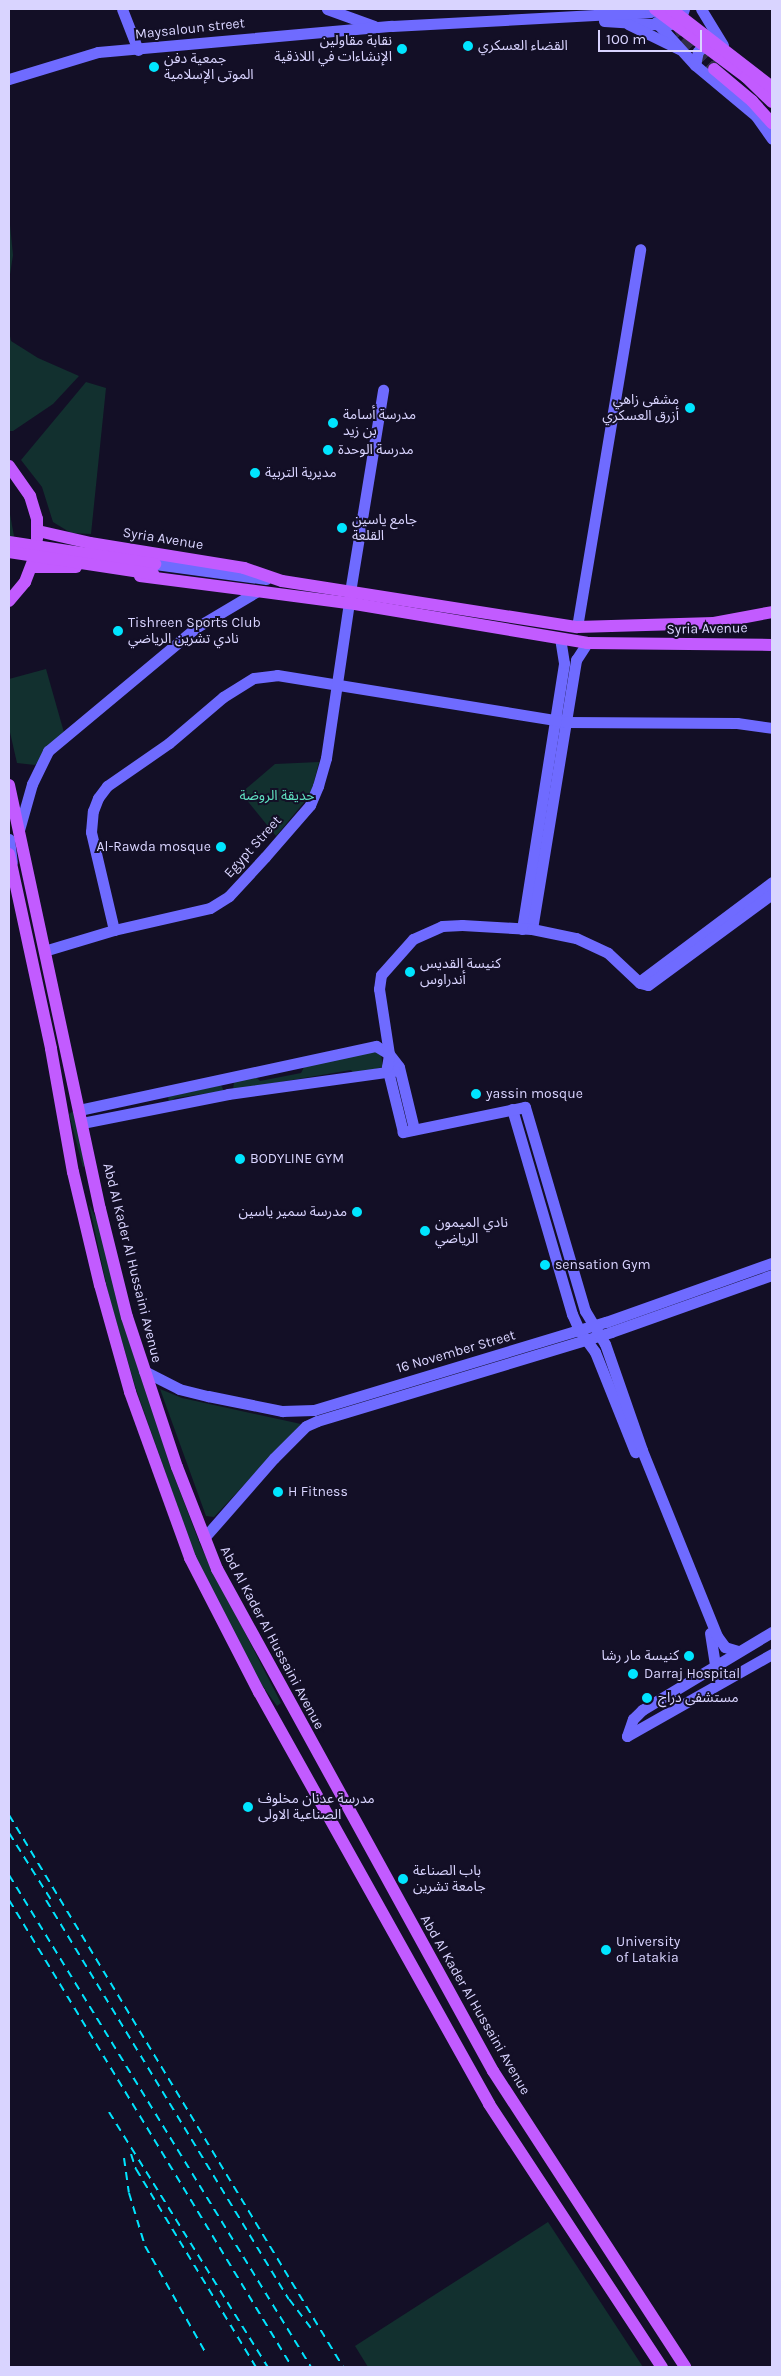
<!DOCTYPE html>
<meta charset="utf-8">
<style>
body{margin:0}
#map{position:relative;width:781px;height:2376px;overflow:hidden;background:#130f26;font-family:Karla,"Noto Sans Arabic",sans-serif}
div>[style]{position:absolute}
.green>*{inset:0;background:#12302f}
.primary-tunnel>*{height:12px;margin-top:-6px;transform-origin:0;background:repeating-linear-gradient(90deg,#312d47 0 12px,transparent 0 18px)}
.secondary>*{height:11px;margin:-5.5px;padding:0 5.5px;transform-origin:5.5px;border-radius:5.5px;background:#6f6bff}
.primary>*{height:12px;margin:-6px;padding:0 6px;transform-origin:6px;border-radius:6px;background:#c25bff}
.rail>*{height:2px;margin-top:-1px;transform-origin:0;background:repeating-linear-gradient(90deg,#00e5ff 0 8px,transparent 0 14px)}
.primary-bridge>*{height:12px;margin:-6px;padding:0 6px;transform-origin:6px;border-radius:6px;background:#c25bff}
.dots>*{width:14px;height:14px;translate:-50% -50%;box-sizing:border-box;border:2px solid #130f26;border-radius:50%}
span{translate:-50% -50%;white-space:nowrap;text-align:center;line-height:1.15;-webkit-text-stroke:4px #130f26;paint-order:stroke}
.street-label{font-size:14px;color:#d9d4ff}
.poi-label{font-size:14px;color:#d9d4ff}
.right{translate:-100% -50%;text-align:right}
.left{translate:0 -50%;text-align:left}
.park-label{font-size:14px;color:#5fe0c0}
.frame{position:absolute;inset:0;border:10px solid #d9d4ff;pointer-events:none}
.scale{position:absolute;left:598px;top:30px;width:104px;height:22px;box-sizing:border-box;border:2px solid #d9d4ff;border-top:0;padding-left:6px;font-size:15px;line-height:18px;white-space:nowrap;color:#d9d4ff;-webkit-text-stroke:4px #130f26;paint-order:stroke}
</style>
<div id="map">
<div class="green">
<div style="clip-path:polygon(10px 225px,13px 255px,9px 281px,9px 226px)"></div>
<div style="clip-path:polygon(9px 331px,11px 341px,38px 358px,79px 376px,53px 404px,13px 431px,9px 431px)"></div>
<div style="clip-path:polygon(86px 382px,106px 388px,91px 534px,71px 533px,53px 522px,42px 487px,21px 460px)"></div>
<div style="clip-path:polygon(9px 509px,14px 536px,9px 564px)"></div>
<div style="clip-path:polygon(46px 669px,65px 736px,35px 765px,17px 763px,9px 728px,9px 679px)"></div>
<div style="clip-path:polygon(319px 762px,311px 794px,276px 836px,241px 793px,275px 764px)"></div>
<div style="clip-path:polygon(375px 1051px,381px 1054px,383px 1067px,354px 1074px,351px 1070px,233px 1090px,234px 1082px,256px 1077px,260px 1081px,301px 1073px,304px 1067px)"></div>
<div style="clip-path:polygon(221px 1085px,224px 1091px,175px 1098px,169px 1103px,168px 1097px)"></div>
<div style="clip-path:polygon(75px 1110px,85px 1166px,83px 1167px,69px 1114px)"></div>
<div style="clip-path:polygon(89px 1204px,101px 1228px,168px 1460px,201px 1547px,281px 1703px,277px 1706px,259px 1681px,195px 1556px,136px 1389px,109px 1297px)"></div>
<div style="clip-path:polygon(160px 1389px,182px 1398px,301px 1424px,214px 1517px,206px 1516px)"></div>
<div style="clip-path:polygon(548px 2222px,643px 2367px,368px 2367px,355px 2346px)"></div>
</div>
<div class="primary-tunnel">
<div style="left:678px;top:24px;width:15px;rotate:67deg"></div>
<div style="left:684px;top:38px;width:43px;rotate:45.9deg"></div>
</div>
<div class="secondary">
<div style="left:122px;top:9px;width:44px;rotate:68.7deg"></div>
<div style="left:327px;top:9px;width:50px;rotate:19.9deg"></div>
<div style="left:701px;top:9px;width:42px;rotate:58.6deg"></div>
<div style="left:604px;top:21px;width:64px;rotate:3.6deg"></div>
<div style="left:668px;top:25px;width:13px;rotate:-23deg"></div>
<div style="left:680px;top:20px;width:12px;rotate:-70deg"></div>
<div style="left:656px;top:22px;width:58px;rotate:47.8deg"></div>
<div style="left:695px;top:65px;width:80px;rotate:39.9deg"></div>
<div style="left:756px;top:116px;width:28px;rotate:55deg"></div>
<div style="left:628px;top:24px;width:57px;rotate:26.1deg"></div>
<div style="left:695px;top:65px;width:14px;rotate:-78deg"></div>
<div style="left:698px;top:51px;width:17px;rotate:-33deg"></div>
<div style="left:9px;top:79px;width:93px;rotate:-16.9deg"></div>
<div style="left:98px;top:52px;width:295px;rotate:-5.1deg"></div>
<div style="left:392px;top:26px;width:258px;rotate:-3.1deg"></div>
<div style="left:650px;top:12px;width:9px;rotate:-18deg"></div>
<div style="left:155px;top:564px;width:112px;rotate:7.7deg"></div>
<div style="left:350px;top:592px;width:205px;rotate:-80.7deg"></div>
<div style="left:577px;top:627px;width:383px;rotate:-80.5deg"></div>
<div style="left:19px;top:830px;width:48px;rotate:-74.2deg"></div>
<div style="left:32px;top:784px;width:37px;rotate:-64deg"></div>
<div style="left:48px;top:751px;width:194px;rotate:-39.8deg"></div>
<div style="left:197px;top:627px;width:69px;rotate:-30.7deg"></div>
<div style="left:9px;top:839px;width:23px;rotate:83deg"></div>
<div style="left:522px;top:929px;width:269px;rotate:-81deg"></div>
<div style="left:564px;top:663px;width:24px;rotate:-99deg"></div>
<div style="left:532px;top:929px;width:273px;rotate:-80.7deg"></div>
<div style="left:576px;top:660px;width:20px;rotate:-57deg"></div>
<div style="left:114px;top:930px;width:101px;rotate:-103.2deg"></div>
<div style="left:91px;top:832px;width:21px;rotate:-85deg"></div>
<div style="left:93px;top:811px;width:14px;rotate:-69deg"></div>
<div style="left:98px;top:798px;width:15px;rotate:-53deg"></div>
<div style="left:107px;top:786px;width:75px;rotate:-34.7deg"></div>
<div style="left:169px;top:743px;width:71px;rotate:-40.4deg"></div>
<div style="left:223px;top:697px;width:36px;rotate:-32deg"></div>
<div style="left:254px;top:678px;width:23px;rotate:-7deg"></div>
<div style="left:277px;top:675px;width:293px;rotate:9.2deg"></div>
<div style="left:566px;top:722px;width:171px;rotate:0.3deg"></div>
<div style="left:737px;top:723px;width:35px;rotate:8deg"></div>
<div style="left:44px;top:951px;width:73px;rotate:-16.7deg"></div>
<div style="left:114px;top:930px;width:98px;rotate:-12.9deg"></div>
<div style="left:210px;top:908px;width:22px;rotate:-32deg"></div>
<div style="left:229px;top:896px;width:53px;rotate:-47.3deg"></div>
<div style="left:265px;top:857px;width:69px;rotate:-49.1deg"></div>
<div style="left:310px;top:805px;width:21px;rotate:-67deg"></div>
<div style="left:318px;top:786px;width:29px;rotate:-74deg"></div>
<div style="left:326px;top:758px;width:157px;rotate:-81.6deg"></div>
<div style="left:639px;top:982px;width:166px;rotate:-36.9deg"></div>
<div style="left:512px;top:1109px;width:214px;rotate:73.7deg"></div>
<div style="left:572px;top:1314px;width:17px;rotate:66deg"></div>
<div style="left:579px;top:1330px;width:27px;rotate:54deg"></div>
<div style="left:595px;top:1352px;width:108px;rotate:68.2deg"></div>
<div style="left:79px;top:1110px;width:304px;rotate:-12.2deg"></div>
<div style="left:376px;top:1046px;width:15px;rotate:32deg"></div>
<div style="left:389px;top:1054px;width:16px;rotate:52deg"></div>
<div style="left:399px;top:1067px;width:64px;rotate:76.4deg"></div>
<div style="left:82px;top:1123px;width:149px;rotate:-11.2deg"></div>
<div style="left:228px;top:1094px;width:168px;rotate:-7.9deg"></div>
<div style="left:144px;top:1371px;width:39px;rotate:27deg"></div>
<div style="left:179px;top:1389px;width:30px;rotate:14deg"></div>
<div style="left:208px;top:1396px;width:76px;rotate:11.5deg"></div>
<div style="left:282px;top:1411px;width:32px;rotate:-2deg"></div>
<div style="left:314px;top:1410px;width:305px;rotate:-16.8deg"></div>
<div style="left:606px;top:1322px;width:176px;rotate:-19.6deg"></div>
<div style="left:204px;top:1538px;width:106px;rotate:-48.8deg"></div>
<div style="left:274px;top:1458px;width:45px;rotate:-45deg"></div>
<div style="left:306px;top:1426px;width:12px;rotate:-24deg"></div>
<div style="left:317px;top:1421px;width:307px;rotate:-16.8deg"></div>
<div style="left:611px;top:1332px;width:171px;rotate:-19.5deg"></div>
<div style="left:710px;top:1633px;width:33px;rotate:81deg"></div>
<div style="left:738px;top:1651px;width:14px;rotate:-163deg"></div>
<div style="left:725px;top:1647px;width:14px;rotate:-126deg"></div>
<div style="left:717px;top:1636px;width:201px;rotate:-112deg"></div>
<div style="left:642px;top:1450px;width:112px;rotate:-109.2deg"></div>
<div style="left:605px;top:1344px;width:39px;rotate:-121deg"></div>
<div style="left:585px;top:1311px;width:213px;rotate:-106.4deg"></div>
<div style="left:525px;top:1107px;width:125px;rotate:168.4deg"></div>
<div style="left:403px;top:1132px;width:67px;rotate:-103.8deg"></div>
<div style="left:387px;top:1067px;width:13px;rotate:-81deg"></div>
<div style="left:389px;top:1054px;width:66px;rotate:-98.7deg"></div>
<div style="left:379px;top:989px;width:14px;rotate:-82deg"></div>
<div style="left:381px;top:975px;width:48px;rotate:-48.4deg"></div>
<div style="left:413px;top:939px;width:32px;rotate:-24deg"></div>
<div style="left:442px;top:926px;width:20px;rotate:-3deg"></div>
<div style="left:462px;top:925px;width:70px;rotate:3.3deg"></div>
<div style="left:532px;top:929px;width:45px;rotate:11.6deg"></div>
<div style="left:576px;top:938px;width:35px;rotate:25deg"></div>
<div style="left:608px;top:953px;width:44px;rotate:43.2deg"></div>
<div style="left:640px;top:983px;width:8px;rotate:14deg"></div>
<div style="left:648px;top:985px;width:154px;rotate:-36.3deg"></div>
<div style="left:627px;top:1736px;width:18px;rotate:-71deg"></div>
<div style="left:633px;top:1719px;width:13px;rotate:-45deg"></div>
<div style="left:642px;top:1710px;width:152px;rotate:-31deg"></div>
<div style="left:627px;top:1736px;width:167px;rotate:-29.5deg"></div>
</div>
<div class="primary">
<div style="left:714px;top:69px;width:50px;rotate:40.1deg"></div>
<div style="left:752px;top:101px;width:30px;rotate:48deg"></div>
<div style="left:9px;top:466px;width:37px;rotate:55deg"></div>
<div style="left:30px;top:496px;width:24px;rotate:73deg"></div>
<div style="left:37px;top:519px;width:20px;rotate:90deg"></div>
<div style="left:38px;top:531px;width:53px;rotate:13deg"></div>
<div style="left:90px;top:543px;width:156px;rotate:9.2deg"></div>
<div style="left:244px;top:568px;width:40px;rotate:18.9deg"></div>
<div style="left:282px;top:581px;width:299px;rotate:8.9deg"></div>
<div style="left:577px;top:627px;width:137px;rotate:-1.7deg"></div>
<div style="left:714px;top:623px;width:59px;rotate:-10.7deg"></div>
<div style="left:32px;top:567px;width:44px"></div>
<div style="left:140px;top:576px;width:211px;rotate:7.4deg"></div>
<div style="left:349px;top:603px;width:241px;rotate:9.5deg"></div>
<div style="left:587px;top:643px;width:185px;rotate:0.6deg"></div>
<div style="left:9px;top:601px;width:25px;rotate:-50deg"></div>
<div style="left:25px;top:582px;width:26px;rotate:-69deg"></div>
<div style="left:9px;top:785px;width:434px;rotate:77.9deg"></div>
<div style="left:100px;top:1209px;width:111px;rotate:76deg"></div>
<div style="left:127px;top:1317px;width:158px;rotate:71.6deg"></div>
<div style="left:177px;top:1467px;width:110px;rotate:68.6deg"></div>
<div style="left:217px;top:1569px;width:573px;rotate:61.2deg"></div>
<div style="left:493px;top:2071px;width:353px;rotate:57deg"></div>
<div style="left:9px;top:854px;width:199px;rotate:77.8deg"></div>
<div style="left:51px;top:1049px;width:125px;rotate:79.9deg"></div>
<div style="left:73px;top:1172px;width:116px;rotate:76.6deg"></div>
<div style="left:100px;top:1285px;width:111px;rotate:74.3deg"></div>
<div style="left:130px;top:1392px;width:177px;rotate:70.1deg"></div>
<div style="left:190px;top:1558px;width:151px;rotate:62.8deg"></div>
<div style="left:259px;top:1692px;width:472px;rotate:60.8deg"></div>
<div style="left:489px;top:2104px;width:315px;rotate:56.7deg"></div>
</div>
<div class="rail">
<div style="left:9px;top:1815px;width:645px;rotate:58.82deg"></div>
<div style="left:9px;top:1833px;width:83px;rotate:57.8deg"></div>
<div style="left:9px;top:1875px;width:577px;rotate:58.46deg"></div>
<div style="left:9px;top:1900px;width:546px;rotate:58.78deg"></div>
<div style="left:46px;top:1900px;width:467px;rotate:58.7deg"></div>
<div style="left:289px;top:2299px;width:40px;rotate:53deg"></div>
<div style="left:109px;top:2112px;width:301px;rotate:58.1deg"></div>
<div style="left:131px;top:2154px;width:16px;rotate:72deg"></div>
<div style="left:136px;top:2169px;width:232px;rotate:58.8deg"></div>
<div style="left:124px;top:2158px;width:35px;rotate:82deg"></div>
<div style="left:129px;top:2193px;width:55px;rotate:73.2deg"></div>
<div style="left:145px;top:2246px;width:125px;rotate:60.4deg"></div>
</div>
<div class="primary-bridge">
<div style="left:655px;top:9px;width:114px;rotate:36.8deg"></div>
<div style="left:746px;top:77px;width:36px;rotate:44deg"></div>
<div style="left:671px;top:9px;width:128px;rotate:37.7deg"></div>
<div style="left:9px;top:542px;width:148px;rotate:8.6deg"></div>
<div style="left:9px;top:552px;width:146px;rotate:8.7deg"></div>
</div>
<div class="dots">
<div style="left:468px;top:46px;background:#00e5ff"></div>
<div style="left:402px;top:49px;background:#00e5ff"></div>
<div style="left:154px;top:67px;background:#00e5ff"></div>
<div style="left:690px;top:408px;background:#00e5ff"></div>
<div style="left:333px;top:423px;background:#00e5ff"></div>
<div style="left:328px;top:450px;background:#00e5ff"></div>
<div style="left:255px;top:473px;background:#00e5ff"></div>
<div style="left:342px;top:528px;background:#00e5ff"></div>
<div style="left:118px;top:631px;background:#00e5ff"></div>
<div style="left:221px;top:847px;background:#00e5ff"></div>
<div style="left:410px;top:972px;background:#00e5ff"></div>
<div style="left:476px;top:1094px;background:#00e5ff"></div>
<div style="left:240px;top:1159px;background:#00e5ff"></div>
<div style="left:357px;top:1212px;background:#00e5ff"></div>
<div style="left:425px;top:1231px;background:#00e5ff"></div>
<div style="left:545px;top:1265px;background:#00e5ff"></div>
<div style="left:278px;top:1492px;background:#00e5ff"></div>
<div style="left:689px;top:1656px;background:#00e5ff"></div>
<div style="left:633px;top:1674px;background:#00e5ff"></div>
<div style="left:647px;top:1698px;background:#00e5ff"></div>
<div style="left:248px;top:1807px;background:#00e5ff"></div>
<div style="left:403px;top:1879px;background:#00e5ff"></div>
<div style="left:606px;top:1950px;background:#00e5ff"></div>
</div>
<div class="street-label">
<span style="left:190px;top:29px;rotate:-6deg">Maysaloun street</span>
<span style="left:163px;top:539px;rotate:9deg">Syria Avenue</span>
<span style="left:707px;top:629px;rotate:-1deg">Syria Avenue</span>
<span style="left:253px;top:847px;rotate:-48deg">Egypt Street</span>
<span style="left:132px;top:1263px;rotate:76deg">Abd Al Kader Al Hussaini Avenue</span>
<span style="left:456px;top:1352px;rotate:-16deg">16 November Street</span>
<span style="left:272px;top:1638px;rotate:62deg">Abd Al Kader Al Hussaini Avenue</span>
<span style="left:475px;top:2005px;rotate:60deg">Abd Al Kader Al Hussaini Avenue</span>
</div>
<div class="poi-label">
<span class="right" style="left:392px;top:49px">نقابة مقاولين<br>الإنشاءات في اللاذقية</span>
<span class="left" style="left:478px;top:46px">القضاء العسكري</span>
<span class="left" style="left:164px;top:67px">جمعية دفن<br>الموتى الإسلامية</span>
<span class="right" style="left:679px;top:408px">مشفى زاهي<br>أزرق العسكري</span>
<span class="left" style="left:343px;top:423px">مدرسة أسامة<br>بن زيد</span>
<span class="left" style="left:338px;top:450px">مدرسة الوحدة</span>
<span class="left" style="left:265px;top:473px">مديرية التربية</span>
<span class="left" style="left:352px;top:528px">جامع ياسين<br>القلعة</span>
<span class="left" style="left:128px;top:631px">Tishreen Sports Club<br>نادي تشرين الرياضي</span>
<span class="right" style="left:211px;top:847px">Al-Rawda mosque</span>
<span class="left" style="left:420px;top:972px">كنيسة القديس<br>أندراوس</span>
<span class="left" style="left:486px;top:1094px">yassin mosque</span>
<span class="left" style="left:250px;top:1159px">BODYLINE GYM</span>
<span class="right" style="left:347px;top:1212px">مدرسة سمير ياسين</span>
<span class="left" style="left:435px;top:1231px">نادي الميمون<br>الرياضي</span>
<span class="left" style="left:555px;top:1265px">sensation Gym</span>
<span class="left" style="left:288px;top:1492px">H Fitness</span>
<span class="right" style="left:679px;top:1656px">كنيسة مار رشا</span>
<span class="left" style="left:644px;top:1674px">Darraj Hospital</span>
<span class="left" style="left:658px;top:1698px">مستشفى دراج</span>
<span class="left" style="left:258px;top:1807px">مدرسة عدنان مخلوف<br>الصناعية الاولى</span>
<span class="left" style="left:413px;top:1879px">باب الصناعة<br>جامعة تشرين</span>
<span class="left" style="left:616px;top:1950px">University<br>of Latakia</span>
</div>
<div class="park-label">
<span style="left:277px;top:796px">حديقة الروضة</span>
</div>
<div class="frame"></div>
<div class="scale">100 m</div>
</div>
